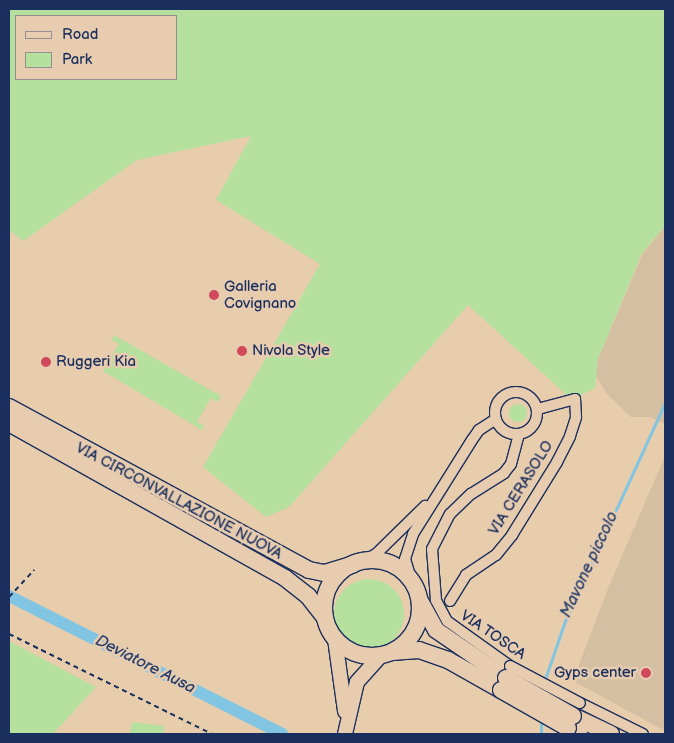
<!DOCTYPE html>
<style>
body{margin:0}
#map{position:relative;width:674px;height:743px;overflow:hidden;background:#e7cdac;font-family:"Balsamiq Sans",sans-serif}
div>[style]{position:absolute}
.built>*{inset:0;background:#d5bfa2}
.green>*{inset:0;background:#b6e09e}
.round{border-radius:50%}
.stream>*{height:3px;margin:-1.5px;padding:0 1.5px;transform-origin:1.5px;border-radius:1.5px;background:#82c5e3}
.canal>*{height:12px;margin:-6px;padding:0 6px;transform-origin:6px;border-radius:6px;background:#82c5e3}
.path>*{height:2px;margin-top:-1px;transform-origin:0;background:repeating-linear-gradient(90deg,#1b2f5e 0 5px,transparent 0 9px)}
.roads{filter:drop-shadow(1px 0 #1b2f5e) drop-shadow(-1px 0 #1b2f5e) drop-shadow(0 1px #1b2f5e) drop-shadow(0 -1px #1b2f5e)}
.street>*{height:10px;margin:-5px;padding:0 5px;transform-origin:5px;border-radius:5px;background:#e7ccaf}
.street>.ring{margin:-5px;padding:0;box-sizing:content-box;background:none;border:10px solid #e7ccaf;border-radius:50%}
.secondary>*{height:14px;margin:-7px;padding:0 7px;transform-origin:7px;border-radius:7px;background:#e7ccaf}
.primary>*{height:16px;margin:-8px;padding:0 8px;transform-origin:8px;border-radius:8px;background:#e7ccaf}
.primary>.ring{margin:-8px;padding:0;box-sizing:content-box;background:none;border:16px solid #e7ccaf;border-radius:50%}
.bridges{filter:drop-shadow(1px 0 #1b2f5e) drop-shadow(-1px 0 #1b2f5e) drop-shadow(0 1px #1b2f5e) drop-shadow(0 -1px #1b2f5e)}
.street-bridge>*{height:10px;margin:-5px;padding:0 5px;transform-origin:5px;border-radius:5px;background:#e7ccaf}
.primary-bridge>*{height:16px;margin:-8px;padding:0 8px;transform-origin:8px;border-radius:8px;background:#e7ccaf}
.dots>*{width:14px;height:14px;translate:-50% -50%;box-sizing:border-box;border:2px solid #e7ccaf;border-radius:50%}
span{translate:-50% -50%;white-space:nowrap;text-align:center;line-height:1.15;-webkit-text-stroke:5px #e7ccaf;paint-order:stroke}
.poi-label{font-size:15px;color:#1b2f5e}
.left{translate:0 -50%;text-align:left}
.right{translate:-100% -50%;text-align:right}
.street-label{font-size:15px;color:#1b2f5e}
.water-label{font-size:16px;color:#253e6b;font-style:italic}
.frame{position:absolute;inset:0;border:10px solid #1b2f5e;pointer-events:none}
.legend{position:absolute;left:15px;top:15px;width:162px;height:65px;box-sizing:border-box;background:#e7ccaf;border:1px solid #958d8f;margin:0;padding:6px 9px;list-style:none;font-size:15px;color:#1b2f5e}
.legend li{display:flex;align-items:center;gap:10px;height:25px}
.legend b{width:25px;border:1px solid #958d8f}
</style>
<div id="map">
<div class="built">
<div style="clip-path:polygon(665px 226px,665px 424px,650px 417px,631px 417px,608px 395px,595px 375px,598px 359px,643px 253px)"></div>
<div style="clip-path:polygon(665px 456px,665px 731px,575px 682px,579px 664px,607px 591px)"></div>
</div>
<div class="green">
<div style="clip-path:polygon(evenodd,9px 9px,665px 9px,665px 226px,642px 253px,598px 359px,595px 388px,572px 400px,468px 305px,289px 507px,266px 517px,203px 467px,320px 264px,216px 200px,251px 136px,137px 160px,23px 241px,9px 230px,9px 9px,16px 16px,176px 16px,176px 79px,16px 79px,16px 16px)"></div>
<div style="clip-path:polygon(114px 335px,221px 396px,218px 402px,211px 398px,197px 422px,204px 426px,202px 430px,96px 367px,103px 371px,119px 344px,112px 340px)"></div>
<div class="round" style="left:509px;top:404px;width:18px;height:18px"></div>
<div class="round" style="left:334px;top:579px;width:70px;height:70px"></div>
<div style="clip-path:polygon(9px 641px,96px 687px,53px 734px,9px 734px)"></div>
<div style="clip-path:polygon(132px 722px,164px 726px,163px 734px,130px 734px)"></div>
</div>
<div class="stream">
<div style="left:544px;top:682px;width:65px;rotate:-71deg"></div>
<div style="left:565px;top:621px;width:240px;rotate:-65.4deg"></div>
<div style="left:541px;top:718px;width:16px;rotate:90deg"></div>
</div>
<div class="canal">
<div style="left:9px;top:596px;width:306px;rotate:26.8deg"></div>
</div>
<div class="path">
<div style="left:9px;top:597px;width:37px;rotate:-47deg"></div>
<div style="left:9px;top:634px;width:226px;rotate:26.2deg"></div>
</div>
<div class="roads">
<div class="street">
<div class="ring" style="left:495px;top:392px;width:32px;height:32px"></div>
<div style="left:363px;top:561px;width:15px;rotate:-28deg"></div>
<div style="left:376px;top:554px;width:69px;rotate:-44.4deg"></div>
<div style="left:412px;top:582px;width:24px;rotate:-107deg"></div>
<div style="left:405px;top:559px;width:26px;rotate:-72deg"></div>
<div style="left:413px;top:534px;width:111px;rotate:-57.9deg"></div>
<div style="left:472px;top:440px;width:12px;rotate:-55deg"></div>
<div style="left:479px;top:430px;width:20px;rotate:-33deg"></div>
<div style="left:450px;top:601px;width:31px;rotate:-58deg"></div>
<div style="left:466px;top:575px;width:36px;rotate:-34deg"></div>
<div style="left:496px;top:555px;width:26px;rotate:-51deg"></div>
<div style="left:512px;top:535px;width:86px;rotate:-58.3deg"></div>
<div style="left:557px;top:462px;width:29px;rotate:-63deg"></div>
<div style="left:570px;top:436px;width:20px;rotate:-72deg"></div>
<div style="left:576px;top:417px;width:18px;rotate:-93deg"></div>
<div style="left:575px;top:399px;width:39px;rotate:165deg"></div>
<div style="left:510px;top:666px;width:77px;rotate:-144.5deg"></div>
<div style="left:447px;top:621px;width:24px;rotate:-118deg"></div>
<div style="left:436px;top:600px;width:51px;rotate:-94.5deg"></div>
<div style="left:432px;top:549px;width:39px;rotate:-63deg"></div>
<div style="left:450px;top:514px;width:29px;rotate:-44deg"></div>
<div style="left:471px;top:494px;width:39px;rotate:-32deg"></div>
<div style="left:504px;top:473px;width:11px;rotate:-52deg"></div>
<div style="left:511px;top:464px;width:31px;rotate:-75deg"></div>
<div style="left:580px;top:703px;width:70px;rotate:26.2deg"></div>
</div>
<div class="secondary">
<div style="left:335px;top:639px;width:73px;rotate:82.1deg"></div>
<div style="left:345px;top:734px;width:53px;rotate:-77deg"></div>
<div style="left:357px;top:682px;width:36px;rotate:-48deg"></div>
</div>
<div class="primary">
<div style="left:9px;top:407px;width:341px;rotate:28.5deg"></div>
<div style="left:309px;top:570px;width:16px;rotate:11deg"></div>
<div style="left:325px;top:573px;width:30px;rotate:-17deg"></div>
<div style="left:9px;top:423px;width:317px;rotate:29.3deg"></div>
<div style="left:285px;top:578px;width:29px;rotate:38deg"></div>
<div style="left:308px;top:596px;width:28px;rotate:52deg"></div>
<div class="ring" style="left:324px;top:560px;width:80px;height:80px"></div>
<div style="left:420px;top:601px;width:33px;rotate:61deg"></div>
<div style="left:436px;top:630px;width:85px;rotate:34.4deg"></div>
<div style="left:392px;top:652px;width:27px;rotate:-4deg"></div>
<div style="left:419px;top:650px;width:31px;rotate:19deg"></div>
<div style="left:448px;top:660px;width:61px;rotate:29.5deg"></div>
<div style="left:573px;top:716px;width:42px;rotate:25.3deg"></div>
<div style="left:568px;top:728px;width:13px;rotate:29deg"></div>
</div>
</div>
<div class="bridges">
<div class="street-bridge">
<div style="left:510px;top:666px;width:79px;rotate:27.9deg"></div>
</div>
<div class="primary-bridge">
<div style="left:506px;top:678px;width:77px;rotate:29.6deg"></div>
<div style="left:501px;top:690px;width:77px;rotate:29.6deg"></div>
</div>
</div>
<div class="dots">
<div style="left:214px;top:295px;background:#d1495b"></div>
<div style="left:242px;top:351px;background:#d1495b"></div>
<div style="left:46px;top:362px;background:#d1495b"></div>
<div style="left:646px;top:673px;background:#d1495b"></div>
</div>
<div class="poi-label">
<span class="left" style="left:224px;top:295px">Galleria<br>Covignano</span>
<span class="left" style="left:252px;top:351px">Nivola Style</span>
<span class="left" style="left:56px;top:362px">Ruggeri Kia</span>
<span class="right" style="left:636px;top:673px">Gyps center</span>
</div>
<div class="street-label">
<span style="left:521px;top:488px;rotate:-58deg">VIA CERASOLO</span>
<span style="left:179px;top:501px;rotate:28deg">VIA CIRCONVALLAZIONE NUOVA</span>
<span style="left:493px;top:635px;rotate:34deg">VIA TOSCA</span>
</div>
<div class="water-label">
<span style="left:590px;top:565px;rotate:-65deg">Mavone piccolo</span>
<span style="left:145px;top:665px;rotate:27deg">Deviatore Ausa</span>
</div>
<div class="frame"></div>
<ul class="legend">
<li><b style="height:6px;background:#e7ccaf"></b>Road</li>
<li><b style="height:14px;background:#b6e09e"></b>Park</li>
</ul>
</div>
